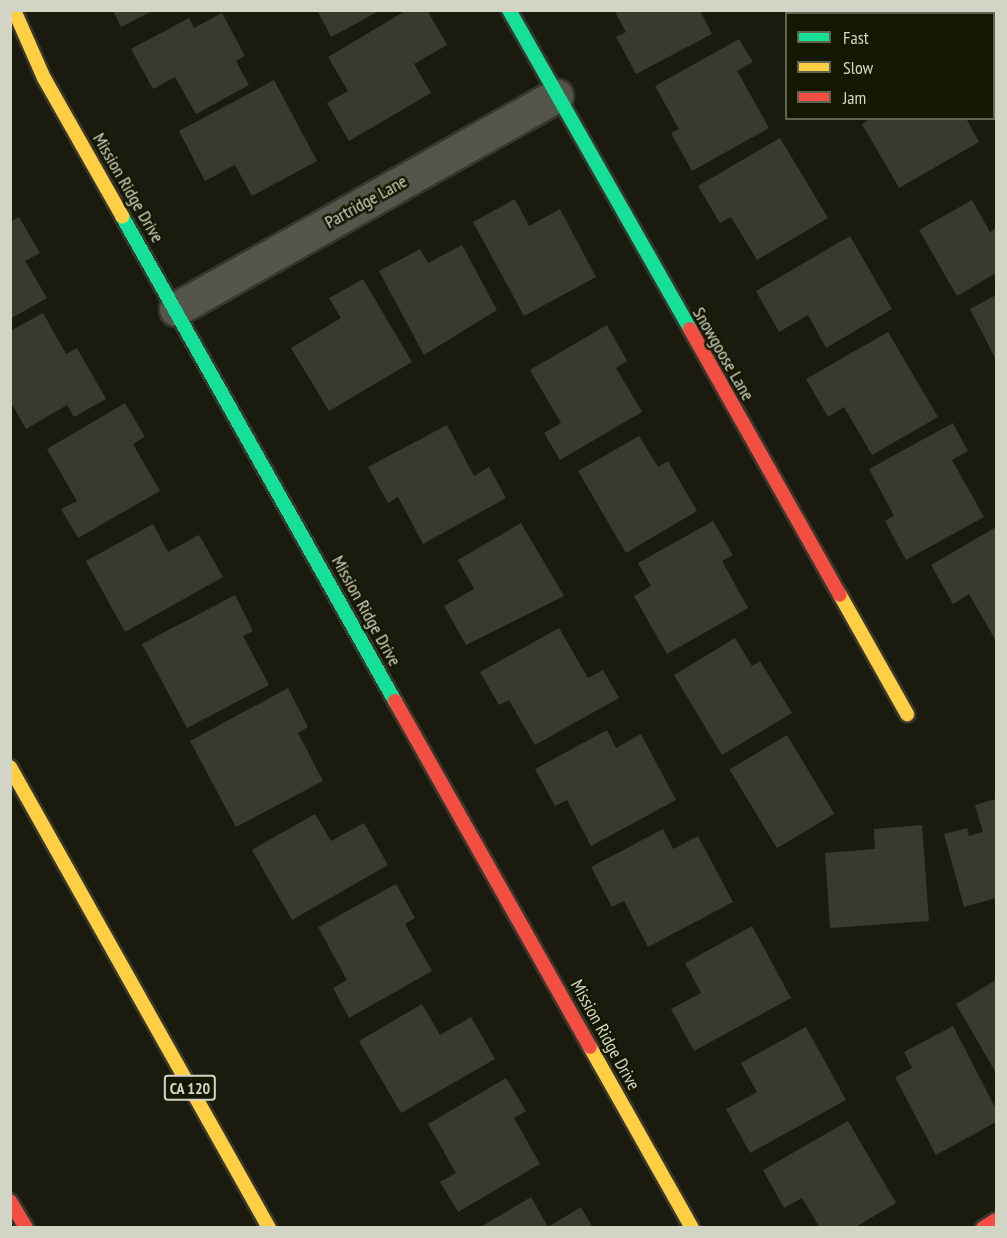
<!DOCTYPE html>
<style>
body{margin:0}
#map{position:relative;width:1007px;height:1238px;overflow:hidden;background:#1a1b0e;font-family:"PT Sans Narrow",sans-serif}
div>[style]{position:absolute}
.building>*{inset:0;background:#383a2e;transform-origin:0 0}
.roads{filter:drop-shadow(2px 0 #37372e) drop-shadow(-2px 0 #37372e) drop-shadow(0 2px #37372e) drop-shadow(0 -2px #37372e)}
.street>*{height:33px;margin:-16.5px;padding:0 16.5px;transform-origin:16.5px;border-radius:16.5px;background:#54554b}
.fast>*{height:14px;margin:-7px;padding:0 7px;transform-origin:7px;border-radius:7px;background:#16e098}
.slow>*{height:14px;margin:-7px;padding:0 7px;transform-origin:7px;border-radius:7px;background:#ffcf43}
.jam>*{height:14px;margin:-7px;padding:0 7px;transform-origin:7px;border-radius:7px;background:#f24e42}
span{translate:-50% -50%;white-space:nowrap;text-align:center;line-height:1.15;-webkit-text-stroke:5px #151801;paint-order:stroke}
.shield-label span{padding:2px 4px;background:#151801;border:2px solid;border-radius:4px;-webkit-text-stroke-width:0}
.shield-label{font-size:16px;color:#d2d5c5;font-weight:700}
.street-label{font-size:18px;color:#d2d5c5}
.frame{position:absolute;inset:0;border:12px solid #d2d5c5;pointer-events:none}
.legend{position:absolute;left:785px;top:12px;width:210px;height:108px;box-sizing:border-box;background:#151801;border:2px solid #61644f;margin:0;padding:8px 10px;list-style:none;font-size:18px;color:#d2d5c5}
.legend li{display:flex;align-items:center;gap:12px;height:30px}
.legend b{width:30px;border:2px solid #61644f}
</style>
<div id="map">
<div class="building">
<div style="clip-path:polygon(113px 10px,154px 10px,121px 27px)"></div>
<div style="clip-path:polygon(317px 10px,381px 10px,331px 37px)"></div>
<div style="clip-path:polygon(407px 10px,427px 10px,447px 45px,414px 64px,431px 93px,349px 141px,327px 103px,348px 91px,328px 57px)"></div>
<div style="clip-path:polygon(614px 10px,706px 10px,701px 13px,712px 34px,636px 74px,616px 37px,626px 32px)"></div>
<div style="clip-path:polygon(222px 13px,245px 56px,236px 61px,249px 85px,196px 114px,175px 77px,153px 89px,131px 49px,189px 18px,194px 28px)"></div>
<div style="clip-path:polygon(739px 39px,753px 62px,737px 71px,769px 128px,692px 171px,671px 133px,679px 129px,655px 86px)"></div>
<div style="clip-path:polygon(274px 80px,317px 161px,252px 196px,235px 165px,205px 181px,179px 131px)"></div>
<div style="clip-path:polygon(872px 118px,966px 118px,979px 142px,899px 188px,862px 124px)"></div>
<div style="clip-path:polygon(780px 138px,828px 218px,757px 260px,731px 217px,720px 223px,698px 186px)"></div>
<div style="clip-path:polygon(515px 199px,529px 226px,560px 209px,596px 277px,524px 316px,473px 222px)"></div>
<div style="clip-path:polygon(972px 200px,990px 232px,996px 228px,996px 273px,957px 296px,919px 230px)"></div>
<div style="clip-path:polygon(19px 217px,40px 253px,25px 261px,47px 298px,10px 319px,10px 222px)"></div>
<div style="clip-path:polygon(850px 236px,892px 309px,826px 348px,808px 315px,779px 332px,756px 291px)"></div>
<div style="clip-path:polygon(462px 245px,497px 310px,424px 355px,379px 271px,420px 249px,428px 263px)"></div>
<div style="clip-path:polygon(363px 279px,412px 362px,329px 411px,291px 348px,341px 318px,329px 298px)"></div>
<div style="clip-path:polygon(996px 295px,996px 360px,970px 309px)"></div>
<div style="clip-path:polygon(43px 313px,66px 354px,77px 348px,106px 399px,74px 417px,67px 405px,26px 429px,10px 401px,10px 331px)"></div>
<div style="clip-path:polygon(607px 325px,627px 361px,616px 368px,642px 412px,560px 460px,544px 433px,561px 423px,530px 370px)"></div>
<div style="clip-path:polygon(888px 332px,938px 417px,872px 455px,844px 407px,828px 417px,806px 379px)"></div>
<div style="clip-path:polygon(125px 403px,145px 437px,133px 444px,160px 491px,78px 538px,61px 509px,77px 501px,47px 449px)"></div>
<div style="clip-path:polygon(953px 423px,968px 451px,952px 460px,984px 517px,906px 560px,885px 521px,894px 516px,869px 469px)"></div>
<div style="clip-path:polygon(447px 425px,474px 476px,489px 467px,506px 498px,423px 544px,398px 497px,388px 503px,368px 467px)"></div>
<div style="clip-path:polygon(639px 436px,658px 467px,668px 461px,697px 511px,626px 553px,578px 471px)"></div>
<div style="clip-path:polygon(713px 521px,733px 555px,722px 561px,748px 608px,667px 654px,634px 596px,651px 586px,638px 563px)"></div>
<div style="clip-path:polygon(521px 523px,564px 596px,466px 645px,444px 606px,474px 589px,458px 560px)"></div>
<div style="clip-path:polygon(153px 524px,168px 552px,199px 535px,223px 577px,125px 632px,86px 561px)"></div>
<div style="clip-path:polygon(996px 527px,996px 641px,969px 594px,953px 604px,931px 565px)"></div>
<div style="clip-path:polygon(235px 595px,253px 631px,243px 636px,269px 685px,187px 728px,142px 644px)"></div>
<div style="clip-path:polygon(559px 628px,588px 678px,603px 670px,619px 698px,535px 745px,509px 700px,499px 705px,480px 672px)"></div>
<div style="clip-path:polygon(735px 638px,752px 666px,760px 661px,792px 713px,722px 755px,674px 675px)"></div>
<div style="clip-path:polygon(288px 688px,308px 727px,298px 733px,323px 781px,236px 827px,190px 741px)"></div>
<div style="clip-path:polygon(607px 730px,616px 748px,641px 734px,676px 800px,591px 846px,567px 800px,555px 806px,535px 769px)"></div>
<div style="left:787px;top:735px;width:92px;height:67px;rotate:59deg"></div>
<div style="clip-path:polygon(996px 799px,996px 898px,964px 907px,944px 834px,967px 828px,969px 836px,983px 832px,975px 805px)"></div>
<div style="clip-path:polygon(315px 814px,331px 841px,364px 823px,388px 865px,292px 920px,252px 850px)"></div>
<div style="clip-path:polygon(922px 825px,929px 921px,830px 928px,825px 853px,875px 849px,874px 829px)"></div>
<div style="clip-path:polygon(663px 829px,673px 849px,698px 836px,733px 902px,648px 947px,624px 901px,612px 907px,591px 867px)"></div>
<div style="clip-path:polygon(396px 884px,415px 918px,405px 924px,432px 971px,349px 1018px,333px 988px,347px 980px,318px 927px)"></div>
<div style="clip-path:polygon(752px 926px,791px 998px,694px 1051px,671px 1009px,701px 993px,685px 963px)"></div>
<div style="clip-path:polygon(996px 980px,996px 1073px,956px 1004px)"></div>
<div style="clip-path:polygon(422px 1004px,440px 1035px,471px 1017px,495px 1059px,401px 1113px,359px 1041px)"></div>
<div style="clip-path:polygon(953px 1026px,996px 1109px,996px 1122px,936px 1155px,895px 1077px,912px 1068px,904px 1052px)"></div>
<div style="clip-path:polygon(806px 1027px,846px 1100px,750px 1153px,726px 1109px,757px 1092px,741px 1063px)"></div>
<div style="clip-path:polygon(506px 1078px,526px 1111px,514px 1118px,540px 1164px,458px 1212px,440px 1182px,456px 1173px,428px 1124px)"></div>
<div style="clip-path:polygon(848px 1121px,896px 1203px,854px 1228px,820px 1228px,802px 1198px,784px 1208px,763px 1170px)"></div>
<div style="clip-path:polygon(531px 1197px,548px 1227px,581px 1207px,593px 1228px,479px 1228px)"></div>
</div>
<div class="roads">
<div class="street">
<div style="left:176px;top:309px;width:436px;rotate:-29.3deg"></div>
</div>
<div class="fast">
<div style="left:509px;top:10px;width:367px;rotate:60.4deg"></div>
<div style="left:122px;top:216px;width:557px;rotate:60.63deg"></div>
</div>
<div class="slow">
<div style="left:14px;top:10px;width:74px;rotate:66.2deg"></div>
<div style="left:44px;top:78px;width:159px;rotate:60.5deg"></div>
<div style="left:840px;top:595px;width:137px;rotate:60.6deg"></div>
<div style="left:10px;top:767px;width:529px;rotate:60.67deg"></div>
<div style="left:590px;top:1047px;width:208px;rotate:60.6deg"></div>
</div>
<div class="jam">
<div style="left:690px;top:329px;width:305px;rotate:60.6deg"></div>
<div style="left:395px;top:701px;width:397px;rotate:60.6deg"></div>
<div style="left:10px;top:1201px;width:31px;rotate:59deg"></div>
<div style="left:983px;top:1228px;width:15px;rotate:-32deg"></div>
</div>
</div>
<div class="shield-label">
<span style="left:190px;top:1088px">CA 120</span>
</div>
<div class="street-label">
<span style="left:128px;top:188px;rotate:60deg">Mission Ridge Drive</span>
<span style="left:366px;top:202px;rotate:-29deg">Partridge Lane</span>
<span style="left:723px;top:354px;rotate:60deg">Snowgoose Lane</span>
<span style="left:366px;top:611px;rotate:61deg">Mission Ridge Drive</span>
<span style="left:605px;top:1035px;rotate:61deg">Mission Ridge Drive</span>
</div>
<div class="frame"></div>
<ul class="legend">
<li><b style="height:8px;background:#16e098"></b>Fast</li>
<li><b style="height:8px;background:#ffcf43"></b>Slow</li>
<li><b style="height:8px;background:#f24e42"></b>Jam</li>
</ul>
</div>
